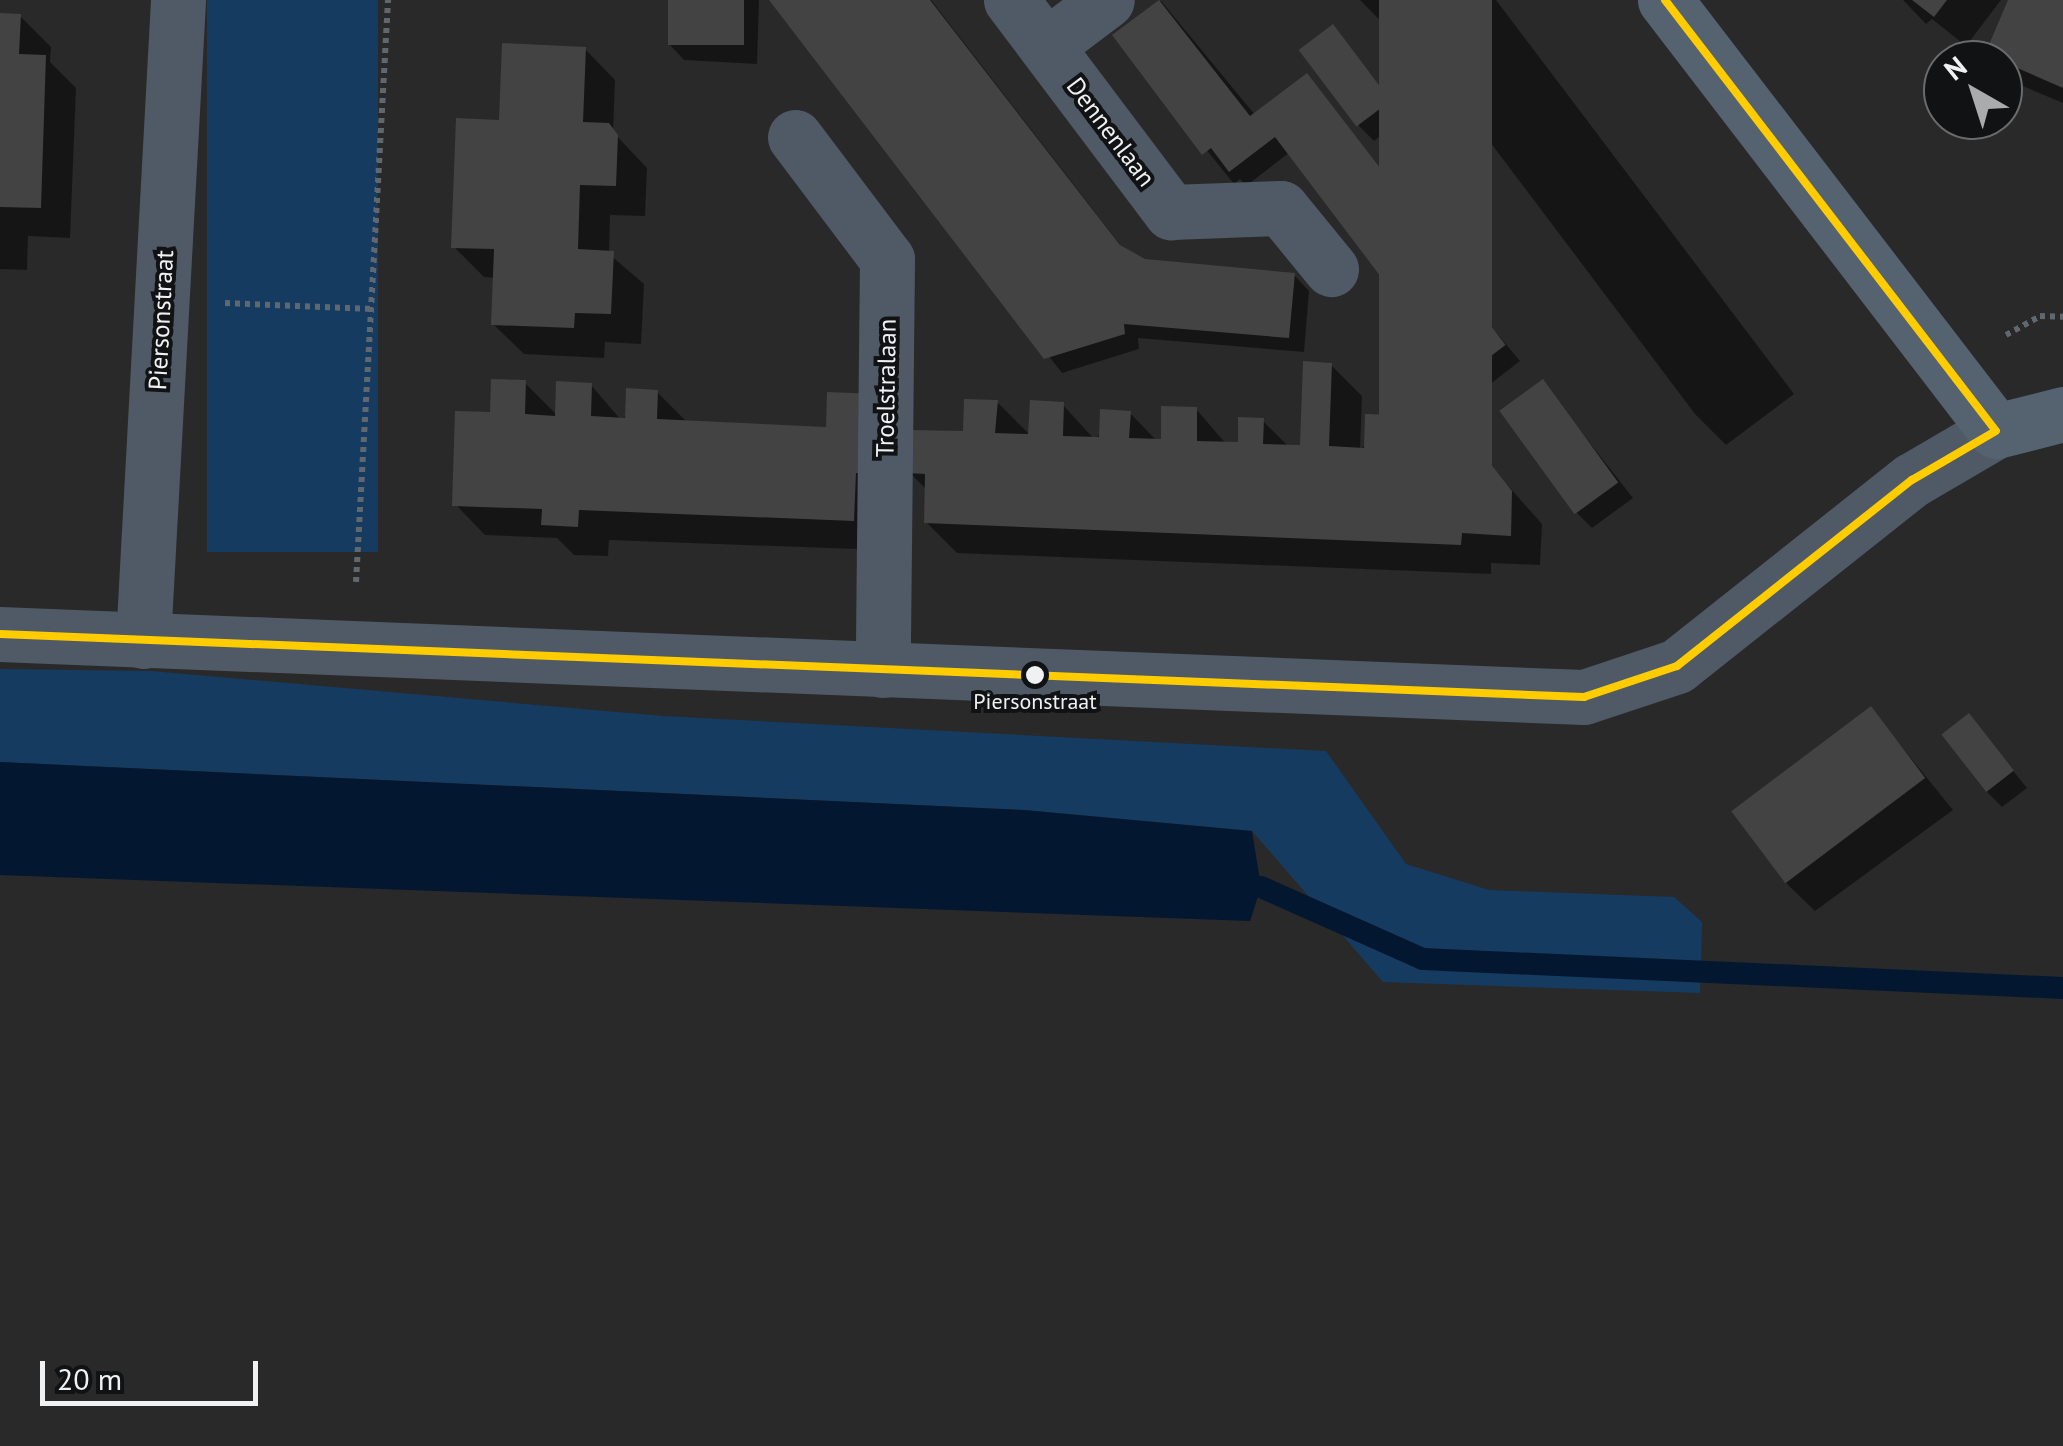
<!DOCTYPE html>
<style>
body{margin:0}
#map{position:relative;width:2063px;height:1446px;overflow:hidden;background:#29292a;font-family:"PT Sans",sans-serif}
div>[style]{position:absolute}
.green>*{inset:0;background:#163b60;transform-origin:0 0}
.water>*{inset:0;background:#041730}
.shadow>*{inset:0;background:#0007;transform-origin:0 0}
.stream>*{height:22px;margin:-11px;padding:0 11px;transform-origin:11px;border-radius:11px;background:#041730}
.building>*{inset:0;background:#434344;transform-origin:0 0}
.path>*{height:6px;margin-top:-3px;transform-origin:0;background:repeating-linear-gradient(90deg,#60676f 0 5px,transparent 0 10px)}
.minor>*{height:55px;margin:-27.5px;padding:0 27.5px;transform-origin:27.5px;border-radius:27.5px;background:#4f5a66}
.major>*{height:55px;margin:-27.5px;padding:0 27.5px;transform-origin:27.5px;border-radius:27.5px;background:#556371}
.bus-1>*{height:8px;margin:-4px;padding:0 4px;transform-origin:4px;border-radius:4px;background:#fc0}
.dots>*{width:28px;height:28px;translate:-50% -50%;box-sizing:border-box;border:5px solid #111213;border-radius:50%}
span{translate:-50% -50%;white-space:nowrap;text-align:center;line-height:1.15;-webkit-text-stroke:8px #111213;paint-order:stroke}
.bus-label{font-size:22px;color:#f0f1f2}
.street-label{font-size:25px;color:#f0f1f2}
.north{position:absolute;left:1923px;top:40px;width:100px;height:100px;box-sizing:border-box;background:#111213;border:2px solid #6a6b6c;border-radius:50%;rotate:321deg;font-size:28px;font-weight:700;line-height:40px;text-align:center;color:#f0f1f2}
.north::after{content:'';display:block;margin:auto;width:35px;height:45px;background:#aaabac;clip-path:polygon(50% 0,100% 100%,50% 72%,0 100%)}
.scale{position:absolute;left:40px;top:1361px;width:218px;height:45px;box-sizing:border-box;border:5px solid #f0f1f2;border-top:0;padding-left:12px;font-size:30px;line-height:35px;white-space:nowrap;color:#f0f1f2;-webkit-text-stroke:8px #111213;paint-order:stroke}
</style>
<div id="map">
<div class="green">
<div style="left:207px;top:0;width:171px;height:552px"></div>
<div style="clip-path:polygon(0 669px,151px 671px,663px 716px,1326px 751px,1406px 864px,1489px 890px,1674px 897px,1702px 922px,1700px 993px,1383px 982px,1252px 831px,1024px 810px,0 762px)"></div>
</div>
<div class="water">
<div style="clip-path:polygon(0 762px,1024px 810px,1252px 831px,1261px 887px,1250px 921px,0 875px)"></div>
</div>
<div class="shadow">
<div style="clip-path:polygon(671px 0,759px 0,757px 64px,684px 60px,669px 44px)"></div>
<div style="clip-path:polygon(772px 0,931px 0,1125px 251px,1144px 262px,1294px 275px,1309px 291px,1304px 352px,1138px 338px,1139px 349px,1062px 373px)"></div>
<div style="clip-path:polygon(1360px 0,1496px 0,1794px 394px,1726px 445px,1695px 414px,1414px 41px,1406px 47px)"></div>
<div style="clip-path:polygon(1903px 0,2001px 0,1966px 46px,1932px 19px,1926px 24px)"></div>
<div style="clip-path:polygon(2011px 0,2063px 0,2063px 103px,2018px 84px,2003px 60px,1988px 53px)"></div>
<div style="clip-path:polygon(1161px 1px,1256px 116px,1307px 76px,1450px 259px,1402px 295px,1290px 152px,1246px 186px,1240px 179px,1234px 184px,1115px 36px)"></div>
<div style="clip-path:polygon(0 15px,20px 16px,51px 47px,50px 62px,76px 88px,70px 238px,28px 236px,27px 270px,0 269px)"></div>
<div style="clip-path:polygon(1332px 28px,1405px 117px,1374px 141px,1359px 126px)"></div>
<div style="clip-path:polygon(585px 49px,615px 80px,613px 132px,647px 168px,645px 216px,610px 215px,609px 254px,644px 284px,641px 344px,605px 342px,604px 358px,524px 354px,493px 324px,495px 278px,484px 277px,454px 247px,502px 123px)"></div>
<div style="left:1438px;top:162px;width:77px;height:39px;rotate:50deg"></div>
<div style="clip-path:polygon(1470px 301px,1520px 361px,1489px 385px,1473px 370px)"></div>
<div style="clip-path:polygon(1331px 365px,1362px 396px,1360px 450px,1395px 417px,1426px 453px,1481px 455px,1542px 524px,1540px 565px,1491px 563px,1491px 574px,957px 553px,926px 522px,927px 490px,905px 468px,884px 550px,609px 540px,608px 556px,574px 555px,557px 538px,485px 535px,455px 504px,492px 415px,525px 383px,558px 416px,591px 385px,621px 420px,657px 392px,688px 423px,965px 434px,997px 402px,1031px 436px,1063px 405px,1094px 439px,1130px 413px,1158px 442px,1196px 409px,1227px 445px,1240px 445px,1263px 421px,1289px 447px,1303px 447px)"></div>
<div style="clip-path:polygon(1423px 379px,1439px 395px,1438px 433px,1417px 432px,1402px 416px)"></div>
<div style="clip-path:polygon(1542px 382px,1633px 498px,1592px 528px,1577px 513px)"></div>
<div style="clip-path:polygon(1871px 709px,1953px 810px,1815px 911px,1784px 881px)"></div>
<div style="clip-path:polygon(1969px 716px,2027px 788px,2002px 807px,1987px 792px)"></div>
</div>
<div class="stream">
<div style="left:1261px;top:887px;width:177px;rotate:24deg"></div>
<div style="left:1423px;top:959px;width:641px;rotate:2.59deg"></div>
</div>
<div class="building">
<div style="left:668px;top:0;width:76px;height:45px"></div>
<div style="clip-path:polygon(769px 0,930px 0,1120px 245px,1145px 259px,1295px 273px,1289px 338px,1124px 324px,1125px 334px,1044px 359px)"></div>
<div style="clip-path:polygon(1159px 0,1250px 116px,1307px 73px,1437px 242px,1384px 281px,1275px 137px,1229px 172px,1211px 148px,1202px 155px,1112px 35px)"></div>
<div style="left:1379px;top:0;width:113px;height:521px"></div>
<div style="clip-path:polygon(1912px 0,1947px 0,1934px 17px)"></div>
<div style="clip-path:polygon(2008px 0,2063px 0,2063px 88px,1985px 54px)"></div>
<div style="clip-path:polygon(0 13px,21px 14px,19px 54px,46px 55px,41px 208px,0 207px)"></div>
<div style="left:1333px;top:24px;width:96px;height:43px;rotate:53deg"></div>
<div style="clip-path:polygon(502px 43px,586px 47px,583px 122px,609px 123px,618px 135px,616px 186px,580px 185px,578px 249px,614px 251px,611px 314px,575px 313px,574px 328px,491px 325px,494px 249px,451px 248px,456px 118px,499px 120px)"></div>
<div style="left:1438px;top:159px;width:58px;height:44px;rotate:53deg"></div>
<div style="left:1470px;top:298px;width:59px;height:44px;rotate:53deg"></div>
<div style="clip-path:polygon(1303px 361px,1332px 363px,1329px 446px,1364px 448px,1365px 414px,1396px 415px,1396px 449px,1482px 453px,1512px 491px,1511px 536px,1462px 533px,1461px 545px,924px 523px,925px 474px,907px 473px,909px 430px,963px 431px,964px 399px,998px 400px,995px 433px,1028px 434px,1030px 400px,1064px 402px,1063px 436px,1099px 437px,1100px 409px,1131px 411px,1129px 438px,1161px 439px,1161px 406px,1197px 407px,1197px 441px,1238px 442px,1238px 417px,1264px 418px,1263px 444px,1300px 445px)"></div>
<div style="left:1401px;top:376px;width:23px;height:41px;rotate:2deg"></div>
<div style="clip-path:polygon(491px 379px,526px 380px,525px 414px,555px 416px,556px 381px,592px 383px,591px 416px,625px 418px,626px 388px,658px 390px,657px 419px,826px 427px,827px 392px,878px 394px,874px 474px,856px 473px,854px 521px,579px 510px,578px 527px,541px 525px,542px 509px,452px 506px,455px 411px,490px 412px)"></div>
<div style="left:1543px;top:379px;width:128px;height:54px;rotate:54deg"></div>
<div style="left:1871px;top:706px;width:90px;height:175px;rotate:53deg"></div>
<div style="left:1969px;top:713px;width:73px;height:35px;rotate:52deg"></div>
</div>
<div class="path">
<div style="left:225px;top:303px;width:148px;rotate:2.3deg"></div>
<div style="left:2006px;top:335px;width:39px;rotate:-29deg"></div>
<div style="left:2040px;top:316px;width:23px;rotate:2deg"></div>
<div style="left:356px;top:582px;width:583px;rotate:-86.85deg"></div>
</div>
<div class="minor">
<div style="left:1011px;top:0;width:266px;rotate:53deg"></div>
<div style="left:1171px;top:212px;width:110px;rotate:-2.1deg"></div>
<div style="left:1281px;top:208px;width:79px;rotate:50.7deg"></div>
<div style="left:1046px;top:46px;width:76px;rotate:-37deg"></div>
<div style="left:795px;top:137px;width:153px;rotate:53deg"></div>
<div style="left:887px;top:259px;width:411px;rotate:90.6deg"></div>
<div style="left:0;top:634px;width:1585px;rotate:2.28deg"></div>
<div style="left:1584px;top:697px;width:98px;rotate:-18.4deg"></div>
<div style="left:1677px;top:666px;width:300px;rotate:-38.4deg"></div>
<div style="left:1912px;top:480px;width:97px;rotate:-30.3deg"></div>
<div style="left:143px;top:641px;width:642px;rotate:-86.87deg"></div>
</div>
<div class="major">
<div style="left:1665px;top:0;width:543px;rotate:52.48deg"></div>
<div style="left:1996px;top:431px;width:69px;rotate:-14.2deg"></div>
</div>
<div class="bus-1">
<div style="left:1665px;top:0;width:543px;rotate:52.48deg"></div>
<div style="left:0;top:634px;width:1585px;rotate:2.28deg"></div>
<div style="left:1584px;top:697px;width:98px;rotate:-18.4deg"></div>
<div style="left:1677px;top:666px;width:300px;rotate:-38.4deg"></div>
<div style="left:1912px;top:480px;width:97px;rotate:-30.3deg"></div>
</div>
<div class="dots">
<div style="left:1035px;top:675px;background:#f0f1f2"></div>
</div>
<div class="bus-label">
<span style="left:1035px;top:702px">Piersonstraat</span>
</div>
<div class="street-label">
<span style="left:1111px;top:132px;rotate:53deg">Dennenlaan</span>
<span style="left:161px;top:320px;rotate:-87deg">Piersonstraat</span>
<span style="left:886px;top:388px;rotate:-89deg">Troelstralaan</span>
</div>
<div class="north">N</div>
<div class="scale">20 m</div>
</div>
